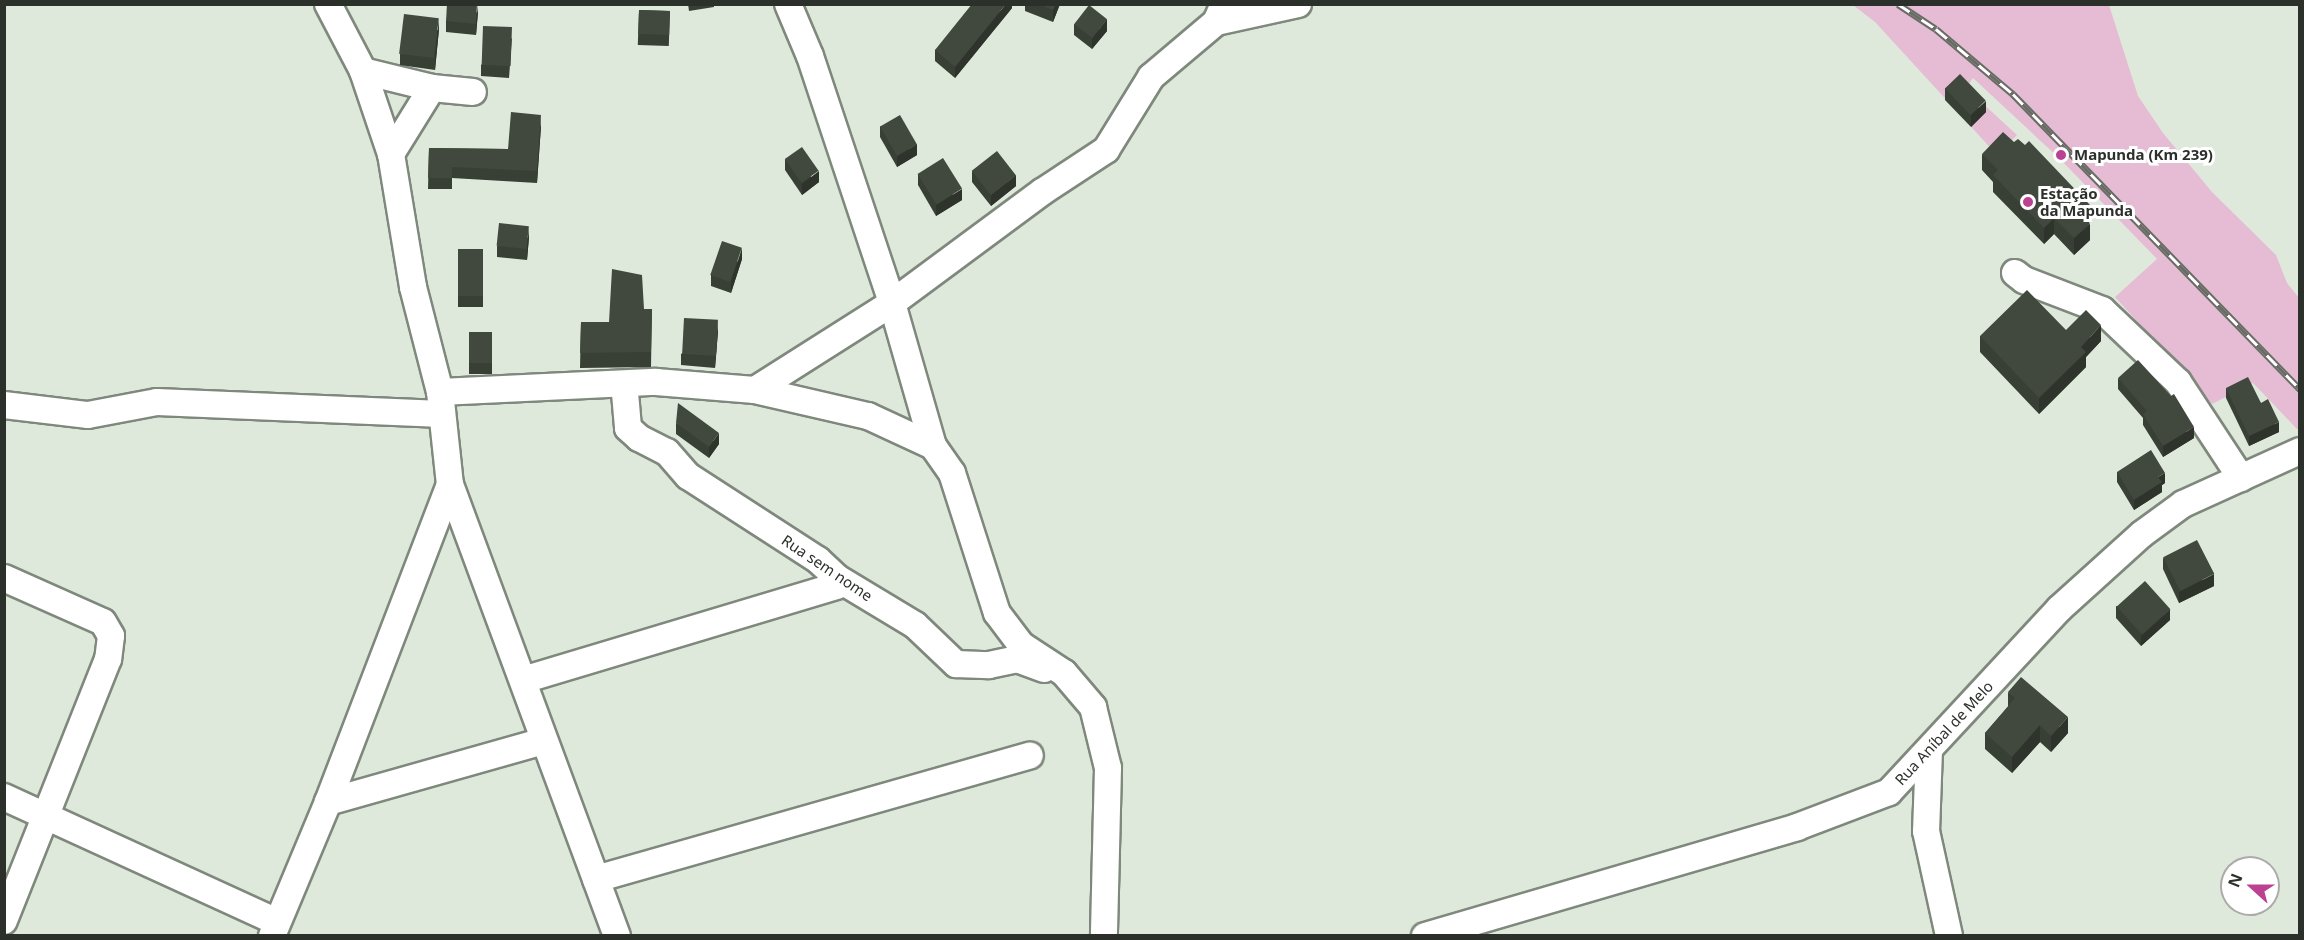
<!DOCTYPE html>
<meta charset="utf-8">
<style>
body{margin:0}
#map{position:relative;width:2304px;height:940px;overflow:hidden;background:#dfe9db;font-family:"Noto Sans",sans-serif}
div>[style]{position:absolute}
.green>*{inset:0;background:#e5bcd3}
.roads{filter:drop-shadow(2px 0 #7f887c) drop-shadow(-2px 0 #7f887c) drop-shadow(0 2px #7f887c) drop-shadow(0 -2px #7f887c)}
.minor>*{height:26px;margin:-13px;padding:0 13px;transform-origin:13px;border-radius:13px;background:#fff}
.rail>*{height:7px;margin-top:-3.5px;transform-origin:0;background:repeating-linear-gradient(90deg,#fff 0 14px,#676d65 0 28px);box-sizing:border-box;border-block:2px solid #676d65}
.wall>*{inset:0;background:#383f35;transform-origin:0 0}
.shaded-wall>*{inset:0;background:#2e332b}
.building>*{inset:0;background:#41493e;transform-origin:0 0}
.dots>*{width:16px;height:16px;translate:-50% -50%;box-sizing:border-box;border:3px solid #fff;border-radius:50%}
span{translate:-50% -50%;white-space:nowrap;text-align:center;line-height:1.15;-webkit-text-stroke:6px #fff;paint-order:stroke}
.poi-label{font-size:15px;color:#2c302b;font-weight:700}
.left{translate:0 -50%;text-align:left}
.street-label{font-size:15px;color:#2c302b}
.frame{position:absolute;inset:0;border:6px solid #2c302b;pointer-events:none}
.north{position:absolute;left:2220px;top:856px;width:60px;height:60px;box-sizing:border-box;background:#fff;border:2px solid #abacaa;border-radius:50%;rotate:291deg;font-size:16px;font-weight:700;line-height:24px;text-align:center;color:#2c302b}
.north::after{content:'';display:block;margin:auto;width:21px;height:27px;background:#bb4193;clip-path:polygon(50% 0,100% 100%,50% 72%,0 100%)}
</style>
<div id="map">
<div class="green">
<div style="clip-path:polygon(1853px 5px,2109px 5px,2138px 96px,2163px 133px,2212px 192px,2276px 255px,2287px 283px,2299px 298px,2299px 431px,2253px 383px,2212px 404px,2115px 297px,2157px 259px,2059px 158px,1973px 78px,1966px 88px,2017px 135px,1997px 155px,1875px 22px)"></div>
</div>
<div class="roads">
<div class="minor">
<div style="left:328px;top:4px;width:76px;rotate:62.4deg"></div>
<div style="left:363px;top:71px;width:88px;rotate:71.4deg"></div>
<div style="left:391px;top:154px;width:135px;rotate:80.6deg"></div>
<div style="left:413px;top:287px;width:108px;rotate:75.6deg"></div>
<div style="left:788px;top:4px;width:56px;rotate:67.1deg"></div>
<div style="left:810px;top:56px;width:260px;rotate:71.6deg"></div>
<div style="left:892px;top:303px;width:149px;rotate:74deg"></div>
<div style="left:1224px;top:4px;width:20px;rotate:114deg"></div>
<div style="left:1216px;top:22px;width:84px;rotate:-12.4deg"></div>
<div style="left:363px;top:71px;width:71px;rotate:13.8deg"></div>
<div style="left:432px;top:88px;width:41px;rotate:5.6deg"></div>
<div style="left:391px;top:154px;width:78px;rotate:-58.2deg"></div>
<div style="left:2015px;top:273px;width:11px;rotate:38deg"></div>
<div style="left:2024px;top:280px;width:84px;rotate:21deg"></div>
<div style="left:2102px;top:310px;width:105px;rotate:43.5deg"></div>
<div style="left:2178px;top:382px;width:115px;rotate:56.7deg"></div>
<div style="left:755px;top:390px;width:162px;rotate:-32.4deg"></div>
<div style="left:892px;top:303px;width:187px;rotate:-36.5deg"></div>
<div style="left:1042px;top:192px;width:77px;rotate:-33.3deg"></div>
<div style="left:1106px;top:150px;width:86px;rotate:-58.3deg"></div>
<div style="left:1151px;top:77px;width:85px;rotate:-40.2deg"></div>
<div style="left:625px;top:393px;width:35px;rotate:85deg"></div>
<div style="left:628px;top:428px;width:15px;rotate:42deg"></div>
<div style="left:639px;top:438px;width:31px;rotate:27deg"></div>
<div style="left:667px;top:452px;width:32px;rotate:49deg"></div>
<div style="left:688px;top:476px;width:155px;rotate:32.9deg"></div>
<div style="left:818px;top:560px;width:26px;rotate:43deg"></div>
<div style="left:837px;top:578px;width:91px;rotate:31.1deg"></div>
<div style="left:915px;top:625px;width:57px;rotate:43.6deg"></div>
<div style="left:956px;top:664px;width:33px;rotate:2deg"></div>
<div style="left:989px;top:665px;width:29px;rotate:-12deg"></div>
<div style="left:1017px;top:659px;width:29px;rotate:20deg"></div>
<div style="left:4px;top:405px;width:85px;rotate:6.8deg"></div>
<div style="left:88px;top:415px;width:70px;rotate:-10.7deg"></div>
<div style="left:157px;top:402px;width:285px;rotate:2.4deg"></div>
<div style="left:4px;top:578px;width:108px;rotate:24deg"></div>
<div style="left:103px;top:622px;width:16px;rotate:60deg"></div>
<div style="left:111px;top:636px;width:23px;rotate:97deg"></div>
<div style="left:108px;top:659px;width:282px;rotate:111.7deg"></div>
<div style="left:523px;top:680px;width:328px;rotate:-16.7deg"></div>
<div style="left:1929px;top:750px;width:81px;rotate:92.1deg"></div>
<div style="left:1926px;top:831px;width:107px;rotate:77.6deg"></div>
<div style="left:4px;top:797px;width:300px;rotate:24.6deg"></div>
<div style="left:328px;top:802px;width:224px;rotate:-15.8deg"></div>
<div style="left:596px;top:879px;width:451px;rotate:-15.9deg"></div>
<div style="left:272px;top:936px;width:145px;rotate:-67.3deg"></div>
<div style="left:328px;top:802px;width:340px;rotate:-69deg"></div>
<div style="left:617px;top:936px;width:481px;rotate:-110.3deg"></div>
<div style="left:450px;top:485px;width:94px;rotate:-96.1deg"></div>
<div style="left:440px;top:392px;width:216px;rotate:-2.7deg"></div>
<div style="left:656px;top:382px;width:99px;rotate:4.6deg"></div>
<div style="left:755px;top:390px;width:116px;rotate:13deg"></div>
<div style="left:868px;top:416px;width:72px;rotate:24.8deg"></div>
<div style="left:933px;top:446px;width:33px;rotate:55deg"></div>
<div style="left:952px;top:473px;width:147px;rotate:72.2deg"></div>
<div style="left:997px;top:613px;width:40px;rotate:53deg"></div>
<div style="left:1021px;top:645px;width:51px;rotate:33.1deg"></div>
<div style="left:1064px;top:673px;width:45px;rotate:49.5deg"></div>
<div style="left:1093px;top:707px;width:63px;rotate:76.2deg"></div>
<div style="left:1108px;top:768px;width:168px;rotate:91.4deg"></div>
<div style="left:1425px;top:936px;width:388px;rotate:-16.3deg"></div>
<div style="left:1797px;top:827px;width:98px;rotate:-20.8deg"></div>
<div style="left:1889px;top:792px;width:250px;rotate:-47.1deg"></div>
<div style="left:2059px;top:609px;width:112px;rotate:-42.1deg"></div>
<div style="left:2142px;top:534px;width:51px;rotate:-36.2deg"></div>
<div style="left:2183px;top:504px;width:128px;rotate:-24.4deg"></div>
</div>
</div>
<div class="rail">
<div style="left:1898px;top:4px;width:45px;rotate:33.3deg"></div>
<div style="left:1936px;top:29px;width:101px;rotate:40.2deg"></div>
<div style="left:2013px;top:94px;width:412px;rotate:45.8deg"></div>
</div>
<div class="wall">
<div style="clip-path:polygon(688px 4px,714px 4px,714px 7px,689px 11px)"></div>
<div style="clip-path:polygon(1012px 4px,1012px 8px,955px 78px,935px 61px,935px 50px)"></div>
<div style="clip-path:polygon(1025px 4px,1060px 4px,1053px 22px,1025px 11px)"></div>
<div style="left:670px;top:11px;width:35px;height:31px;rotate:92deg"></div>
<div style="clip-path:polygon(478px 12px,476px 35px,446px 32px,446px 21px)"></div>
<div style="clip-path:polygon(1074px 24px,1107px 31px,1092px 49px,1074px 35px)"></div>
<div style="clip-path:polygon(439px 29px,435px 70px,400px 65px,400px 54px)"></div>
<div style="clip-path:polygon(512px 38px,509px 78px,481px 76px,481px 65px)"></div>
<div style="clip-path:polygon(1945px 88px,1986px 112px,1971px 127px,1945px 100px)"></div>
<div style="clip-path:polygon(541px 126px,537px 183px,452px 178px,452px 189px,428px 189px,429px 148px,508px 149px)"></div>
<div style="clip-path:polygon(880px 126px,917px 155px,897px 167px,880px 137px)"></div>
<div style="clip-path:polygon(1982px 154px,2090px 221px,2089px 223px,2090px 240px,2074px 255px,2054px 234px,2044px 244px,1993px 192px,1993px 182px,1982px 170px)"></div>
<div style="clip-path:polygon(785px 159px,819px 182px,802px 195px,785px 170px)"></div>
<div style="clip-path:polygon(972px 171px,1016px 186px,991px 206px,972px 182px)"></div>
<div style="clip-path:polygon(918px 174px,962px 200px,936px 216px,918px 185px)"></div>
<div style="clip-path:polygon(529px 237px,527px 260px,497px 257px,497px 246px)"></div>
<div style="left:458px;top:249px;width:25px;height:58px"></div>
<div style="clip-path:polygon(742px 259px,731px 293px,711px 286px,711px 275px)"></div>
<div style="clip-path:polygon(644px 309px,652px 309px,651px 367px,580px 368px,581px 322px,609px 322px)"></div>
<div style="clip-path:polygon(2066px 330px,2101px 341px,2086px 357px,2086px 367px,2039px 414px,1980px 352px,1980px 336px)"></div>
<div style="clip-path:polygon(718px 331px,715px 368px,681px 365px,681px 354px)"></div>
<div style="left:469px;top:332px;width:23px;height:42px"></div>
<div style="clip-path:polygon(2118px 378px,2194px 438px,2163px 457px,2143px 425px,2143px 418px,2118px 389px)"></div>
<div style="clip-path:polygon(2226px 388px,2261px 403px,2279px 432px,2249px 446px,2226px 398px)"></div>
<div style="clip-path:polygon(676px 423px,719px 444px,709px 458px,676px 434px)"></div>
<div style="clip-path:polygon(2117px 472px,2165px 483px,2162px 485px,2162px 492px,2134px 510px,2117px 482px)"></div>
<div style="clip-path:polygon(2163px 558px,2214px 586px,2179px 603px,2163px 569px)"></div>
<div style="clip-path:polygon(2116px 606px,2170px 620px,2141px 646px,2116px 618px)"></div>
<div style="clip-path:polygon(2008px 692px,2068px 733px,2051px 752px,2040px 742px,2012px 773px,1985px 749px,1985px 733px,2008px 707px)"></div>
</div>
<div class="shaded-wall">
<div style="clip-path:polygon(478px 4px,478px 12px,476px 35px,476px 24px)"></div>
<div style="clip-path:polygon(1006px 4px,1012px 4px,1012px 8px,955px 78px,955px 67px)"></div>
<div style="clip-path:polygon(1056px 4px,1060px 4px,1053px 22px,1053px 10px)"></div>
<div style="clip-path:polygon(439px 18px,439px 29px,435px 70px,435px 58px)"></div>
<div style="clip-path:polygon(1107px 19px,1107px 31px,1092px 49px,1092px 38px)"></div>
<div style="clip-path:polygon(1986px 101px,1986px 112px,1971px 127px,1971px 115px)"></div>
<div style="clip-path:polygon(541px 115px,541px 126px,537px 183px,537px 171px)"></div>
<div style="clip-path:polygon(917px 144px,917px 155px,897px 167px,897px 156px)"></div>
<div style="clip-path:polygon(819px 171px,819px 182px,802px 195px,802px 184px)"></div>
<div style="clip-path:polygon(1016px 175px,1016px 186px,991px 206px,991px 195px)"></div>
<div style="clip-path:polygon(962px 189px,962px 200px,936px 216px,936px 205px)"></div>
<div style="clip-path:polygon(2090px 205px,2090px 221px,2081px 231px,2081px 214px)"></div>
<div style="clip-path:polygon(2054px 218px,2054px 234px,2044px 244px,2044px 228px)"></div>
<div style="clip-path:polygon(2090px 224px,2090px 240px,2074px 255px,2074px 238px)"></div>
<div style="clip-path:polygon(529px 226px,529px 237px,527px 260px,527px 249px)"></div>
<div style="clip-path:polygon(742px 248px,742px 259px,731px 293px,731px 282px)"></div>
<div style="clip-path:polygon(718px 320px,718px 331px,715px 368px,715px 357px)"></div>
<div style="clip-path:polygon(2101px 325px,2101px 341px,2086px 357px,2086px 367px,2039px 414px,2039px 398px,2081px 347px)"></div>
<div style="clip-path:polygon(2279px 422px,2279px 432px,2249px 446px,2249px 436px)"></div>
<div style="clip-path:polygon(2194px 427px,2194px 438px,2163px 457px,2163px 446px)"></div>
<div style="clip-path:polygon(719px 433px,719px 444px,709px 458px,709px 447px)"></div>
<div style="clip-path:polygon(2165px 473px,2165px 483px,2162px 485px,2162px 492px,2134px 510px,2134px 500px,2158px 477px)"></div>
<div style="clip-path:polygon(2214px 574px,2214px 586px,2179px 603px,2179px 592px)"></div>
<div style="clip-path:polygon(2170px 609px,2170px 620px,2141px 646px,2141px 635px)"></div>
<div style="clip-path:polygon(2068px 717px,2068px 733px,2051px 752px,2051px 736px)"></div>
<div style="clip-path:polygon(2040px 725px,2040px 742px,2012px 773px,2012px 757px)"></div>
</div>
<div class="building">
<div style="clip-path:polygon(447px 4px,477px 4px,476px 24px,446px 21px)"></div>
<div style="clip-path:polygon(972px 4px,1006px 4px,955px 67px,935px 50px)"></div>
<div style="clip-path:polygon(1038px 4px,1056px 4px,1053px 10px)"></div>
<div style="left:1089px;top:5px;width:23px;height:24px;rotate:38deg"></div>
<div style="left:670px;top:11px;width:24px;height:31px;rotate:92deg"></div>
<div style="left:404px;top:14px;width:35px;height:40px;rotate:7deg"></div>
<div style="left:483px;top:26px;width:29px;height:39px;rotate:2deg"></div>
<div style="left:1960px;top:74px;width:37px;height:21px;rotate:46deg"></div>
<div style="clip-path:polygon(511px 112px,541px 115px,537px 171px,452px 167px,452px 178px,428px 178px,429px 148px,508px 149px)"></div>
<div style="left:900px;top:115px;width:34px;height:23px;rotate:60deg"></div>
<div style="clip-path:polygon(2003px 132px,2014px 142px,2018px 139px,2025px 145px,2029px 141px,2090px 205px,2081px 214px,2090px 224px,2074px 238px,2054px 218px,2044px 228px,1993px 175px,1998px 170px,1982px 154px)"></div>
<div style="left:802px;top:147px;width:29px;height:21px;rotate:55deg"></div>
<div style="left:997px;top:151px;width:31px;height:32px;rotate:52deg"></div>
<div style="left:943px;top:158px;width:36px;height:30px;rotate:58deg"></div>
<div style="left:499px;top:223px;width:30px;height:23px;rotate:6deg"></div>
<div style="left:722px;top:241px;width:21px;height:36px;rotate:19deg"></div>
<div style="left:458px;top:249px;width:25px;height:47px"></div>
<div style="clip-path:polygon(612px 269px,642px 275px,644px 309px,652px 309px,651px 352px,580px 353px,581px 322px,609px 322px)"></div>
<div style="clip-path:polygon(2027px 290px,2066px 330px,2086px 310px,2101px 325px,2081px 347px,2086px 352px,2039px 398px,1980px 336px)"></div>
<div style="left:684px;top:318px;width:34px;height:36px;rotate:3deg"></div>
<div style="left:469px;top:332px;width:23px;height:31px"></div>
<div style="clip-path:polygon(2138px 360px,2171px 396px,2174px 394px,2194px 427px,2163px 446px,2143px 414px,2147px 411px,2118px 378px)"></div>
<div style="clip-path:polygon(2248px 377px,2261px 403px,2268px 399px,2279px 422px,2249px 436px,2226px 388px)"></div>
<div style="clip-path:polygon(678px 403px,719px 433px,709px 447px,676px 423px)"></div>
<div style="clip-path:polygon(2151px 450px,2165px 473px,2158px 477px,2162px 482px,2134px 500px,2117px 472px)"></div>
<div style="left:2197px;top:540px;width:38px;height:38px;rotate:63deg"></div>
<div style="left:2145px;top:581px;width:38px;height:38px;rotate:48deg"></div>
<div style="clip-path:polygon(2021px 677px,2068px 717px,2051px 736px,2040px 725px,2012px 757px,1985px 733px,2015px 698px,2008px 692px)"></div>
</div>
<div class="dots">
<div style="left:2061px;top:155px;background:#bb4193"></div>
<div style="left:2028px;top:202px;background:#bb4193"></div>
</div>
<div class="poi-label">
<span class="left" style="left:2074px;top:155px">Mapunda (Km 239)</span>
<span class="left" style="left:2040px;top:202px">Estação<br>da Mapunda</span>
</div>
<div class="street-label">
<span style="left:827px;top:568px;rotate:34deg">Rua sem nome</span>
<span style="left:1944px;top:733px;rotate:-47deg">Rua Aníbal de Melo</span>
</div>
<div class="frame"></div>
<div class="north">N</div>
</div>
